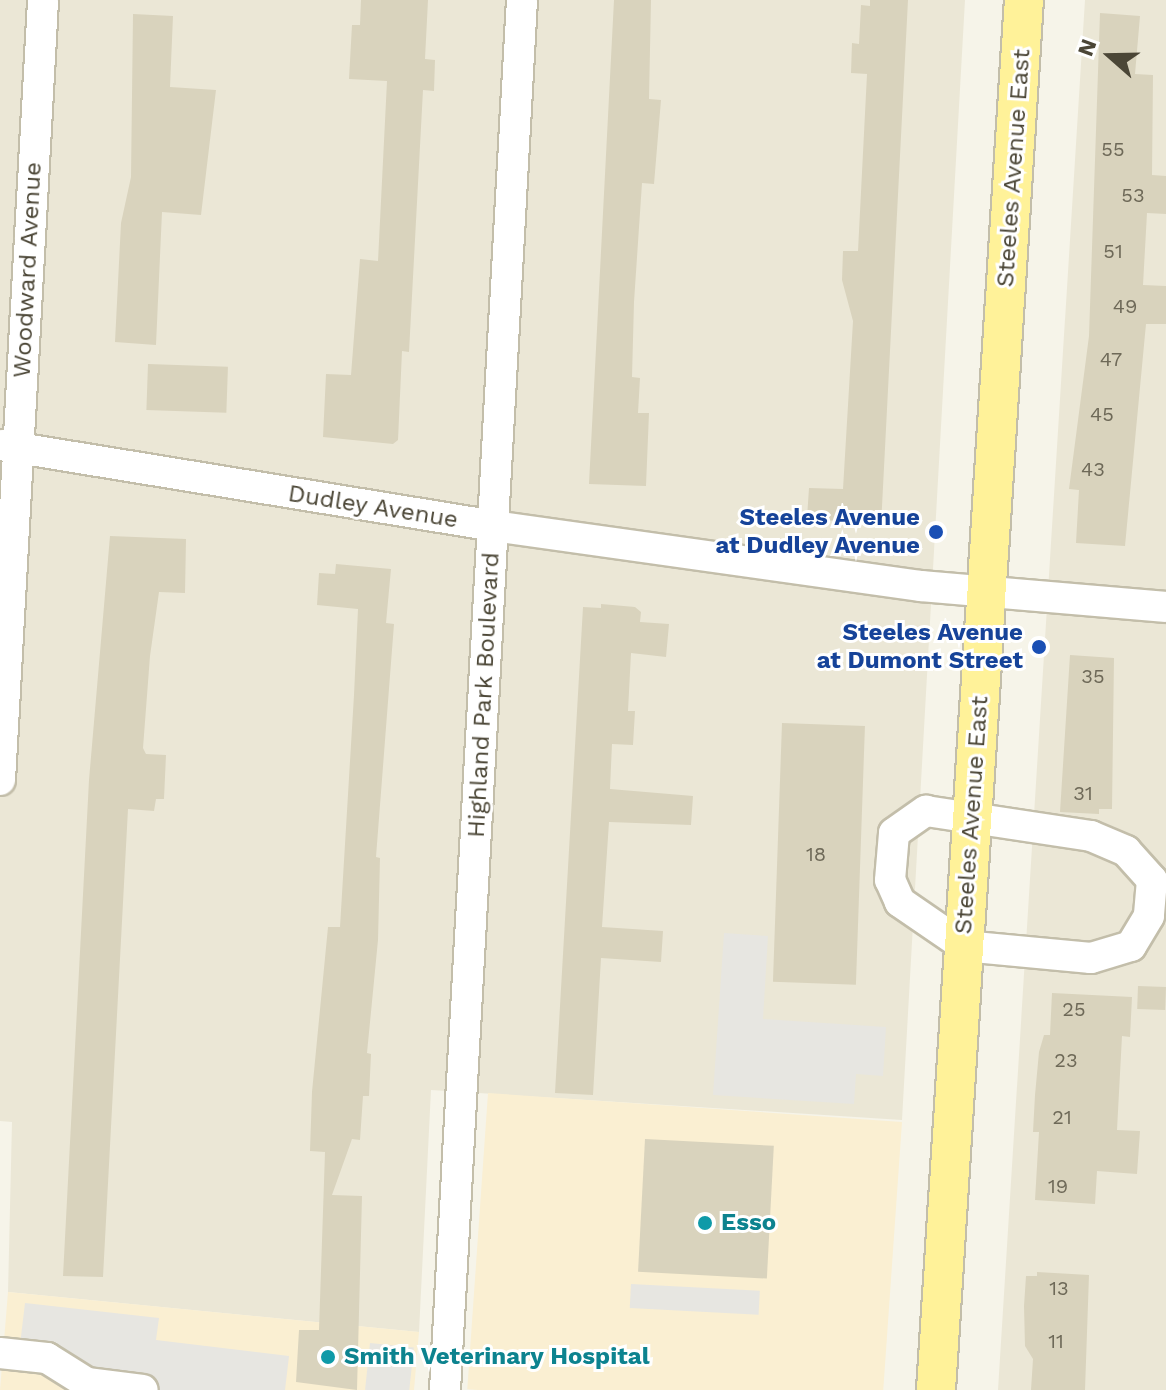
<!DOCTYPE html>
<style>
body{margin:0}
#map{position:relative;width:1166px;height:1390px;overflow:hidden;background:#f6f4e9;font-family:"Work Sans",sans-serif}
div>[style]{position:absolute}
.residential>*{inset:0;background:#ebe7d6}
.commercial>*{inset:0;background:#faefd2;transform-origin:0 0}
.parking>*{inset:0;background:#e7e6e1;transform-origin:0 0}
.building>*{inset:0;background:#d9d3bd;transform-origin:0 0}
.roads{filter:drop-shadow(2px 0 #c3beaa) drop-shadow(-2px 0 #c3beaa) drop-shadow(0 2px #c3beaa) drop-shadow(0 -2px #c3beaa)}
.minor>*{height:30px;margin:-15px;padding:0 15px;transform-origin:15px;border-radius:15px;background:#fff}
.major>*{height:38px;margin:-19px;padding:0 19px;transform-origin:19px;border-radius:19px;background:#fff299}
.dots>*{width:22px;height:22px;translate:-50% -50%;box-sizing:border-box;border:4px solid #fff;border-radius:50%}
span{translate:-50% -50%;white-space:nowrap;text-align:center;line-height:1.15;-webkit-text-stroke:6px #fff;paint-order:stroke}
.number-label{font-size:20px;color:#6e6958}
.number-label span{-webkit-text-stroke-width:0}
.street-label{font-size:24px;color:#4b4636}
.transit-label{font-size:24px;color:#164399;font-weight:700}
.right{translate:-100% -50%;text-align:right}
.culture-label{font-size:24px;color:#0d838f;font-weight:700}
.left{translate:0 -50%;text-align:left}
.north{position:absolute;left:1070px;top:16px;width:80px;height:80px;-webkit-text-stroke:6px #fff;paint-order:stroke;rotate:290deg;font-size:22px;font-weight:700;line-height:32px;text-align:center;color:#4b4636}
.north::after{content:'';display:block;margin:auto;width:28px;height:36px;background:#4b4636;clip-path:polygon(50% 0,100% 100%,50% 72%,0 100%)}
</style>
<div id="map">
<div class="residential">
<div style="clip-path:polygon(0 0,965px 0,902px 1120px,431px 1090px,419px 1332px,8px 1292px,12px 1122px,0 1121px)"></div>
<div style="clip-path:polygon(1085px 0,1166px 0,1166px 1390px,998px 1390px)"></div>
</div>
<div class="commercial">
<div style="left:488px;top:1093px;width:415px;height:297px;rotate:4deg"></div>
<div style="clip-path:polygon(8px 1292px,419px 1332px,414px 1390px,0 1390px)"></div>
</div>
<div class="parking">
<div style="clip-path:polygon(724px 933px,768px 936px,763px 1019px,886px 1027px,883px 1076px,856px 1074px,854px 1104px,713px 1095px)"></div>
<div style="left:631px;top:1284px;width:129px;height:24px;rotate:3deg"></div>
<div style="clip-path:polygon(25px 1303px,159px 1318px,156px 1340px,289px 1356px,285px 1390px,90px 1390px,91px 1379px,17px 1370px)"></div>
<div style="left:370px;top:1343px;width:44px;height:47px;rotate:6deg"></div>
</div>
<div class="building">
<div style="clip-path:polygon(361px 0,428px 0,425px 59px,435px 60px,434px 91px,423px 90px,409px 352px,402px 351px,398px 440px,393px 444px,323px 437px,326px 374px,351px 375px,360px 259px,378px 261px,387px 81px,349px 79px,352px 25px,360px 25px)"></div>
<div style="clip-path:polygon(614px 0,651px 0,649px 99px,661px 100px,654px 184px,642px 183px,634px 302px,632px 377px,640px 378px,638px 413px,649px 413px,646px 486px,589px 484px)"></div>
<div style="clip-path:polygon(870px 0,908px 0,881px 526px,807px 518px,809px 488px,843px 489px,853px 321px,842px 280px,843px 251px,858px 251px,867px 74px,851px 73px,852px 43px,859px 44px,861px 5px,870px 6px)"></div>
<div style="clip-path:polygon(1100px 13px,1140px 16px,1135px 74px,1153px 75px,1152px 175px,1166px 176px,1166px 214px,1147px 213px,1143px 285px,1166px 286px,1166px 324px,1146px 324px,1125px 546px,1076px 543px,1079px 490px,1069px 489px,1089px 336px)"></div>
<div style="clip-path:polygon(133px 14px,173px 16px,170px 87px,216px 90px,201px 215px,162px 212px,156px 345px,115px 342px,121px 223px,131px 177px)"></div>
<div style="left:148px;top:364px;width:80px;height:46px;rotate:2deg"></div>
<div style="clip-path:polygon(110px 536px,186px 539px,185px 593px,159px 592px,150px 656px,143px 748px,146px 754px,166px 755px,164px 799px,156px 799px,154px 811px,128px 809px,103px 1277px,63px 1276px,89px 780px)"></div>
<div style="clip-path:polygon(336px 564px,391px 569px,386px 623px,394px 624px,376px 857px,380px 858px,378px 940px,367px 1053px,371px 1054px,369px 1096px,363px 1096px,360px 1140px,352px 1139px,332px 1195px,362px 1196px,357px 1390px,296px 1382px,299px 1330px,319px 1330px,325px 1152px,310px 1151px,312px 1092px,328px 927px,340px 927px,354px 695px,358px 609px,317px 605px,319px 573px,335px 574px)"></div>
<div style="clip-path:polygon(601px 604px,635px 607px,641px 612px,640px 622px,669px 624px,666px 657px,631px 653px,628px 711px,635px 711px,633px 745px,612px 744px,610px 789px,693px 796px,691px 825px,609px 822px,602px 927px,663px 931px,661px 962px,601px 958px,593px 1095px,555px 1093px,583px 607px,601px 608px)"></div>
<div style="clip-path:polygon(1070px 655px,1114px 658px,1112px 809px,1099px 809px,1099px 814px,1060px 812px)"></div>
<div style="left:782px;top:723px;width:83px;height:259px;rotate:2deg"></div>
<div style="left:1138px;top:986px;width:28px;height:23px;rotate:2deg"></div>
<div style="clip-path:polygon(1052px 993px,1132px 997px,1130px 1037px,1122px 1036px,1117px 1130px,1140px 1131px,1137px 1174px,1097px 1171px,1095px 1204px,1035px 1200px,1039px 1132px,1033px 1132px,1035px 1095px,1039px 1052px,1044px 1035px,1050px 1035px)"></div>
<div style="left:645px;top:1139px;width:129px;height:133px;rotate:3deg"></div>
<div style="clip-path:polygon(1037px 1272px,1089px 1275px,1085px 1390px,1031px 1390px,1033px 1359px,1025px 1346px,1024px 1306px,1026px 1276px,1037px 1276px)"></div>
</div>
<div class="roads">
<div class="minor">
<div style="left:0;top:445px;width:500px;rotate:9.3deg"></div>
<div style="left:493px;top:526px;width:432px;rotate:8deg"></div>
<div style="left:921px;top:586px;width:246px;rotate:4.9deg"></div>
<div style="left:0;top:780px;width:781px;rotate:-86.84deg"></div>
<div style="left:926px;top:811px;width:167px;rotate:8.6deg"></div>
<div style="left:1091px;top:836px;width:38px;rotate:23deg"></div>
<div style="left:1126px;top:851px;width:39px;rotate:48deg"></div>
<div style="left:1152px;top:880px;width:36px;rotate:95deg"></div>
<div style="left:1149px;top:916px;width:35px;rotate:121deg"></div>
<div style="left:1131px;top:946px;width:42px;rotate:163.3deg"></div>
<div style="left:1091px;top:958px;width:128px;rotate:-174.6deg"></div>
<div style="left:964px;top:946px;width:78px;rotate:-145.5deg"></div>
<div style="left:900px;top:902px;width:24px;rotate:-114deg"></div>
<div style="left:890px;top:880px;width:47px;rotate:-85.1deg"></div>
<div style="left:894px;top:833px;width:39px;rotate:-35deg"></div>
<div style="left:0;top:1353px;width:47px;rotate:6.1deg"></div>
<div style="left:47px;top:1358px;width:47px;rotate:32deg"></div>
<div style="left:87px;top:1383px;width:56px;rotate:7.1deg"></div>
<div style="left:445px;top:1390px;width:1392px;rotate:-86.83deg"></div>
</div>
<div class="major">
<div style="left:936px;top:1390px;width:1393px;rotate:-86.38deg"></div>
</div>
</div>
<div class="dots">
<div style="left:936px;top:532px;background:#1a4fb4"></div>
<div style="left:1039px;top:647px;background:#1a4fb4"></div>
<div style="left:705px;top:1223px;background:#0f9aa8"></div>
<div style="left:328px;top:1357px;background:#0f9aa8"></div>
</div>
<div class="number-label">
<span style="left:1113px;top:149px">55</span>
<span style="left:1133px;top:195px">53</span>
<span style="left:1113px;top:251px">51</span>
<span style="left:1125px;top:306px">49</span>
<span style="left:1111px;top:359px">47</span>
<span style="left:1102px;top:414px">45</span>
<span style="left:1093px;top:469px">43</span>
<span style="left:1093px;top:676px">35</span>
<span style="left:1083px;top:793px">31</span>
<span style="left:816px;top:854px">18</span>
<span style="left:1074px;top:1009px">25</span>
<span style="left:1066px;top:1060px">23</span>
<span style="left:1062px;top:1117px">21</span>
<span style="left:1058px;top:1186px">19</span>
<span style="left:1059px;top:1288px">13</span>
<span style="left:1056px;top:1341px">11</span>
</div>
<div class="street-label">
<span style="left:1014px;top:168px;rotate:-86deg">Steeles Avenue East</span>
<span style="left:28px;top:270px;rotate:-87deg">Woodward Avenue</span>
<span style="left:373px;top:507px;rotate:9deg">Dudley Avenue</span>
<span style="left:484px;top:695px;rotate:-87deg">Highland Park Boulevard</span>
<span style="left:972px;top:815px;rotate:-86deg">Steeles Avenue East</span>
</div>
<div class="transit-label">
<span class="right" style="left:920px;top:532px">Steeles Avenue<br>at Dudley Avenue</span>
<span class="right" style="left:1023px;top:647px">Steeles Avenue<br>at Dumont Street</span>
</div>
<div class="culture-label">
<span class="left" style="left:721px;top:1223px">Esso</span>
<span class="left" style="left:344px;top:1357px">Smith Veterinary Hospital</span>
</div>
<div class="north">N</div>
</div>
